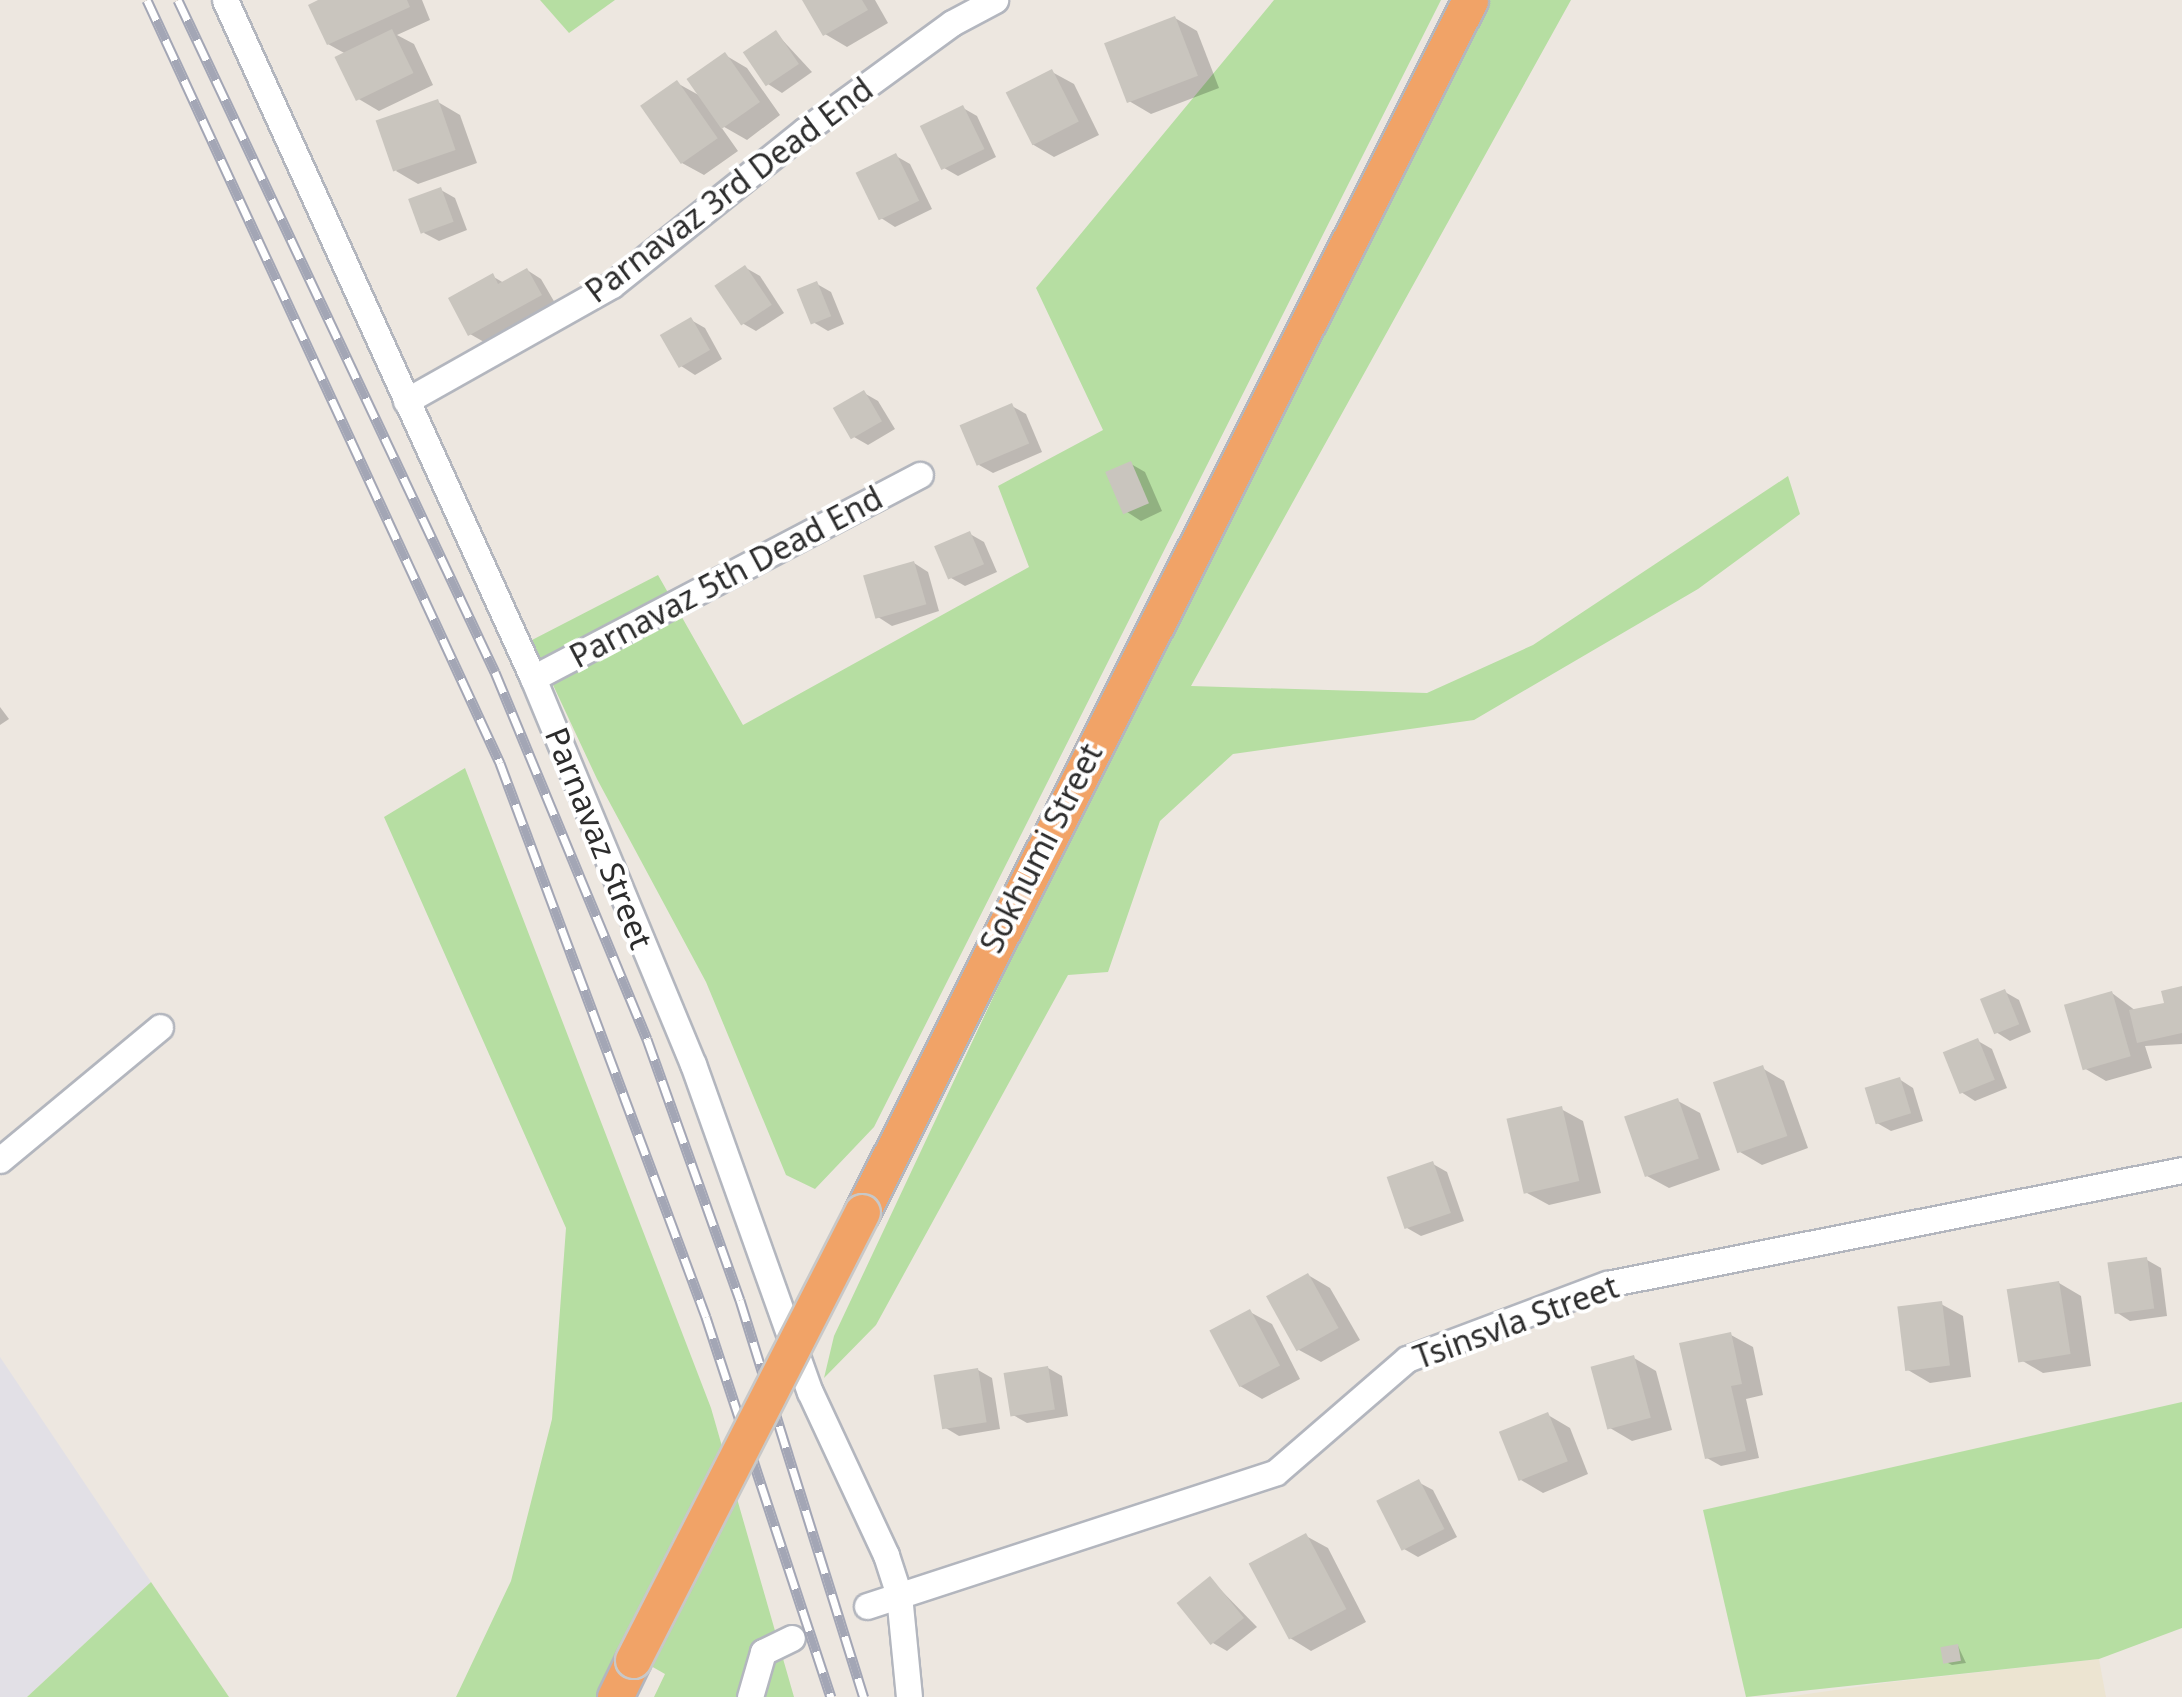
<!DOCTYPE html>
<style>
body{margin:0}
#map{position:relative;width:2182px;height:1697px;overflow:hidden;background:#ede7e0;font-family:"Noto Sans",sans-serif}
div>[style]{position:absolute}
.industrial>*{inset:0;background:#e2e0e6}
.education>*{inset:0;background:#ece4d1}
.green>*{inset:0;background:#b6dea2}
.shadow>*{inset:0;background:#0003}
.building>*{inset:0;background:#c9c5be;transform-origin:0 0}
.roads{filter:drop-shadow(2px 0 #b3b6be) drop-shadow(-2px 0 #b3b6be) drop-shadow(0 2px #b3b6be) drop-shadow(0 -2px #b3b6be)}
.minor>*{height:25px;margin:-12.5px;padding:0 12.5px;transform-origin:12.5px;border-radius:12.5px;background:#fff}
.highway>*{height:35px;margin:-17.5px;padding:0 17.5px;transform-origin:17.5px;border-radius:17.5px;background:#f1a367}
.rail>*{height:11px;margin-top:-5.5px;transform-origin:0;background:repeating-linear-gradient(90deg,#fff 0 22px,#a3a6b5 0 44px);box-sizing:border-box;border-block:2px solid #a3a6b5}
.bridges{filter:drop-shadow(2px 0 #c8c8c8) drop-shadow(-2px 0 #c8c8c8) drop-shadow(0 2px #c8c8c8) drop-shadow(0 -2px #c8c8c8)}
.highway-bridge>*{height:35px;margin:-17.5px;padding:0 17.5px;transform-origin:17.5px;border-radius:17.5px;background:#f1a367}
span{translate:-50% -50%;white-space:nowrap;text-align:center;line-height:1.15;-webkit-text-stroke:8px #fff;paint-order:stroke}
.street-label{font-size:32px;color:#2c2c2c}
</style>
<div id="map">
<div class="industrial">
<div style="clip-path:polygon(0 1357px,151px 1582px,27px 1697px,0 1697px)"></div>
</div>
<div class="education">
<div style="clip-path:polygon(2099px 1659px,2106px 1697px,1786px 1697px,1892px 1682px)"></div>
</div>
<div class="green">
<div style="clip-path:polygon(540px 0,615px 0,569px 33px)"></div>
<div style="clip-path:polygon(1274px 0,1441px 0,874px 1127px,815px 1189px,786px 1175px,706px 982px,597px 779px,532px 640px,658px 575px,743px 725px,1029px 567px,998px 486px,1103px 430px,1036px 288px)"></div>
<div style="clip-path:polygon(1490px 0,1571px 0,1191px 686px,1427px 693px,1533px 645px,1788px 476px,1800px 514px,1698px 589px,1474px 720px,1233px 754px,1160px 821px,1108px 972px,1068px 975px,876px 1325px,824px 1378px,834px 1336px,1114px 740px)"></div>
<div style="clip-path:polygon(465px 768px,711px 1408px,794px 1697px,654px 1697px,665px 1674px,621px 1649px,597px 1697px,456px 1697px,511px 1581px,552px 1419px,566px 1228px,384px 817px)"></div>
<div style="clip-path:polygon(2182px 1402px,2182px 1628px,2099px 1659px,1746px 1697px,1703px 1510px)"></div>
<div style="clip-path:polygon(151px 1582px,229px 1697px,27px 1697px)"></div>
</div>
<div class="shadow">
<div style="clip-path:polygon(324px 0,422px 0,430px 20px,397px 35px,414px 44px,433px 85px,379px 111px,357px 98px,346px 54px,328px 44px)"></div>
<div style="clip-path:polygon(805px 0,875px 0,888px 23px,847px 47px,825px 34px)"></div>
<div style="clip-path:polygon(1175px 18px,1197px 31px,1219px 88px,1151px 114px,1129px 101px)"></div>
<div style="clip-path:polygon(776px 33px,812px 72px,782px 93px,768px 84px)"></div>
<div style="clip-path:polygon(725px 55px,747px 68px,780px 115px,747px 140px,719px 124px,738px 151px,704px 175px,682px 163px,677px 83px,704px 98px)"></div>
<div style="clip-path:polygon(1052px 72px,1074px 84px,1099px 135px,1054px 157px,1032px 144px)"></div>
<div style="clip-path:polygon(438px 102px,460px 115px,477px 163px,418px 184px,396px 171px)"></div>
<div style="clip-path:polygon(963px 108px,977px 116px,996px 157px,958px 176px,944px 168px)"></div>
<div style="clip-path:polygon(896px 156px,910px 164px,932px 209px,895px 227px,881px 218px)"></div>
<div style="clip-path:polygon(441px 190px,455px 198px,467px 230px,439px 241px,424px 233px)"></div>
<div style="clip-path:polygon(746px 268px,760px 276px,784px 313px,756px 331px,742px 323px)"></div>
<div style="clip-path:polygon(527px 270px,541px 279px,555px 303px,484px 342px,470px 334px,492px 276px,504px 283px)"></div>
<div style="clip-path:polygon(817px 284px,831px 292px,844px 324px,828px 331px,813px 322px)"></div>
<div style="clip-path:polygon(691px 320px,705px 328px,722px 359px,695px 375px,681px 366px)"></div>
<div style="clip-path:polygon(864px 393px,878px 401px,895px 429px,868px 445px,854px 437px)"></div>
<div style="clip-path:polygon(1012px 406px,1026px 414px,1042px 452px,993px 473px,979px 465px)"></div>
<div style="clip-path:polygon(1131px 464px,1145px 472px,1162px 511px,1141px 521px,1127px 512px)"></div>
<div style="clip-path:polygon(970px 534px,984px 542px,997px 572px,965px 586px,951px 578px)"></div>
<div style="clip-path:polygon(914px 563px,928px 572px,939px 611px,892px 626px,878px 617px)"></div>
<div style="clip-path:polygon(0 707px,9px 719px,0 725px)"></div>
<div style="clip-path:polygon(2182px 989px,2182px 1044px,2145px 1046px,2152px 1068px,2106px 1081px,2084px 1068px,2112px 993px,2136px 1011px,2167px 1004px)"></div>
<div style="clip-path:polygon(2005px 992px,2019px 1000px,2031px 1032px,2010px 1041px,1996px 1032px)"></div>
<div style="clip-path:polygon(1978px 1041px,1992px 1049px,2007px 1088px,1975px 1101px,1961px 1092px)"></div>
<div style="clip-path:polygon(1762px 1068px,1784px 1081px,1808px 1148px,1762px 1165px,1740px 1152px)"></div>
<div style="clip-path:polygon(1899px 1079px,1913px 1088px,1923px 1121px,1891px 1131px,1877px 1123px)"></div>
<div style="clip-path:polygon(1678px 1101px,1700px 1113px,1720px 1170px,1669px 1188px,1647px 1176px)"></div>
<div style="clip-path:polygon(1561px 1109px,1583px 1121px,1601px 1193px,1549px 1205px,1527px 1193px)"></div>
<div style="clip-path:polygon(1433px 1164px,1447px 1172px,1464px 1221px,1421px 1236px,1407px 1228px)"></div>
<div style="clip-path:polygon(2147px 1260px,2161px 1268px,2167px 1316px,2130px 1321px,2116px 1312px)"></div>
<div style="clip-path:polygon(1308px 1275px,1330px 1288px,1360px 1340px,1321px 1362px,1299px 1350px)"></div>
<div style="clip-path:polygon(2059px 1283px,2081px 1296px,2091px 1366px,2043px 1373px,2021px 1360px)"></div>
<div style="clip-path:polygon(1941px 1304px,1963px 1316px,1971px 1377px,1930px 1383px,1908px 1370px)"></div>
<div style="clip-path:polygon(1250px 1312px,1272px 1324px,1300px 1379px,1262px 1399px,1240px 1386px)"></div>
<div style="clip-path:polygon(1731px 1335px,1753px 1347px,1763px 1395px,1746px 1399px,1759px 1458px,1721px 1466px,1707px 1458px)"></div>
<div style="clip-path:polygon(1634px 1358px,1656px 1371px,1672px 1430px,1632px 1441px,1610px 1428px)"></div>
<div style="clip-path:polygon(1048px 1368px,1062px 1376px,1068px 1416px,1027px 1423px,1013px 1415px)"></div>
<div style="clip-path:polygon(978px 1370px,992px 1378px,1000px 1429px,959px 1436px,944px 1427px)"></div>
<div style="clip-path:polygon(1548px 1415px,1570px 1428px,1588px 1474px,1543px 1493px,1521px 1480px)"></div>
<div style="clip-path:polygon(1418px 1482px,1433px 1490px,1457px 1537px,1418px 1557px,1404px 1549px)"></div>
<div style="clip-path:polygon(1306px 1536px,1328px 1548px,1366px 1622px,1311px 1651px,1290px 1638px)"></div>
<div style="clip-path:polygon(1210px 1579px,1257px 1627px,1227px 1651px,1213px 1643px)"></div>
<div style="clip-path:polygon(1958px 1646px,1966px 1663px,1952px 1665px,1946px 1662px)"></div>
</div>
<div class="building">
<div style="clip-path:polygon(318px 0,407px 0,410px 7px,327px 45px,308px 5px)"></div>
<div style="clip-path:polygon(802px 0,862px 0,868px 10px,823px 36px)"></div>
<div style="left:1175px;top:16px;width:64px;height:76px;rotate:69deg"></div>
<div style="left:392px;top:29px;width:49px;height:64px;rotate:64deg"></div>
<div style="left:776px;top:30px;width:41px;height:40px;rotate:56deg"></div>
<div style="left:725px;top:52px;width:61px;height:47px;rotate:55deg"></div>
<div style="left:1052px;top:69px;width:59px;height:52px;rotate:63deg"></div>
<div style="left:677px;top:80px;width:71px;height:45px;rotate:55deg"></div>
<div style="left:438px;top:99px;width:54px;height:66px;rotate:71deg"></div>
<div style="left:963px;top:105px;width:49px;height:48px;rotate:64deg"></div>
<div style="left:896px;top:153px;width:53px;height:45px;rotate:64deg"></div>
<div style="left:441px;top:187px;width:37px;height:35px;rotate:70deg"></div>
<div style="left:745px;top:265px;width:48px;height:37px;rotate:56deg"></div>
<div style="clip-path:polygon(527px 268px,542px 295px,468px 336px,448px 298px,493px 273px,498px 284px)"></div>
<div style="left:817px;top:281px;width:38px;height:22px;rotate:68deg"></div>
<div style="left:691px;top:317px;width:38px;height:36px;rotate:60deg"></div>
<div style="left:864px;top:390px;width:36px;height:36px;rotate:60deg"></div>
<div style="left:1012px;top:403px;width:44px;height:57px;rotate:67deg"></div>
<div style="left:1131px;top:461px;width:46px;height:28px;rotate:67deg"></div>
<div style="left:970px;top:531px;width:36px;height:39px;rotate:67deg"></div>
<div style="left:914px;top:561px;width:45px;height:53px;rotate:74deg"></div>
<div style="clip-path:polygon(2182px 986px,2182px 1033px,2137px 1043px,2129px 1010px,2164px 1003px,2161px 991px)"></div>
<div style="left:2005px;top:989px;width:38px;height:27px;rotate:68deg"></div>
<div style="left:2112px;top:991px;width:68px;height:50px;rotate:74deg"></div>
<div style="left:1978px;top:1038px;width:45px;height:38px;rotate:68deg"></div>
<div style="left:1763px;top:1065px;width:75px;height:53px;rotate:71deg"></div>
<div style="left:1900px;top:1077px;width:38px;height:37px;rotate:73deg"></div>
<div style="left:1678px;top:1098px;width:64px;height:57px;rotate:71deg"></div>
<div style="left:1562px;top:1106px;width:77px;height:57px;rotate:77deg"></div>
<div style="left:1433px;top:1161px;width:55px;height:49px;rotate:71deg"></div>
<div style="left:2147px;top:1257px;width:52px;height:40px;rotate:82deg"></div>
<div style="left:1308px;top:1273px;width:63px;height:48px;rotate:61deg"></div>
<div style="left:2059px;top:1281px;width:74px;height:53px;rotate:81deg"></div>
<div style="left:1942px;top:1301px;width:65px;height:45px;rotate:83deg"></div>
<div style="left:1250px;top:1309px;width:64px;height:46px;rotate:62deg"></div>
<div style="clip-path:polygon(1731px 1332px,1742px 1384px,1731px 1386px,1746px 1451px,1705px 1459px,1679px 1343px)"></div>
<div style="left:1634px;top:1355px;width:65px;height:45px;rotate:75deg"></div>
<div style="left:1048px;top:1366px;width:44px;height:45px;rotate:81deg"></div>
<div style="left:978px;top:1368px;width:55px;height:45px;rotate:81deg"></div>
<div style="left:1548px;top:1412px;width:53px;height:53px;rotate:68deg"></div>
<div style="left:1419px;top:1479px;width:56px;height:48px;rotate:63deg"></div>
<div style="left:1306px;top:1533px;width:86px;height:65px;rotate:62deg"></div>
<div style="left:1210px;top:1576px;width:54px;height:43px;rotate:51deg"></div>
<div style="left:1958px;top:1644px;width:17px;height:18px;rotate:80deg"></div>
</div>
<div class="roads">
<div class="minor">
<div style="left:225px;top:0;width:745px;rotate:65.57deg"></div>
<div style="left:533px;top:678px;width:418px;rotate:67.5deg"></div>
<div style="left:693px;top:1064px;width:348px;rotate:70.4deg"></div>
<div style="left:810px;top:1392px;width:180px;rotate:65deg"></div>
<div style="left:886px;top:1555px;width:42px;rotate:72deg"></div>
<div style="left:899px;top:1595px;width:102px;rotate:84.4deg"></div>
<div style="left:406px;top:401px;width:236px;rotate:-29.4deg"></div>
<div style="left:612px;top:285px;width:246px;rotate:-38.7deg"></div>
<div style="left:804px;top:131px;width:183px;rotate:-36.1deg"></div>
<div style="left:952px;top:23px;width:49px;rotate:-28.1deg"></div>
<div style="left:533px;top:678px;width:437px;rotate:-27.7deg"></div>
<div style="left:0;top:1160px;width:208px;rotate:-39.7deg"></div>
<div style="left:867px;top:1606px;width:430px;rotate:-18.1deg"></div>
<div style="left:1276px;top:1472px;width:173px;rotate:-40.8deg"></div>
<div style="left:1407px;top:1359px;width:214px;rotate:-20.6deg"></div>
<div style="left:1607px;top:1284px;width:586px;rotate:-11.21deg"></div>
<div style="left:750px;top:1697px;width:47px;rotate:-73.9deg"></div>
<div style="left:763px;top:1652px;width:32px;rotate:-26deg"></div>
</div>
<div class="highway">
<div style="left:862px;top:1212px;width:1356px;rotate:-63.36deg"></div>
<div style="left:615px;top:1697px;width:41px;rotate:-64.1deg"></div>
</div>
</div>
<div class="rail">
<div style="left:147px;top:0;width:841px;rotate:65.17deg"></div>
<div style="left:500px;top:763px;width:591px;rotate:69.6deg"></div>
<div style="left:706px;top:1317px;width:400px;rotate:71.8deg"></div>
<div style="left:178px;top:0;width:743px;rotate:64.75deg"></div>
<div style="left:495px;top:672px;width:397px;rotate:67.5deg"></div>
<div style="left:647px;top:1039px;width:277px;rotate:70.4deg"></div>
<div style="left:740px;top:1300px;width:416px;rotate:72.7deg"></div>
</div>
<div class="bridges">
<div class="highway-bridge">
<div style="left:633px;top:1660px;width:503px;rotate:-62.93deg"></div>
</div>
</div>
<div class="street-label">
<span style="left:729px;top:190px;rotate:-37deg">Parnavaz 3rd Dead End</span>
<span style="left:726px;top:577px;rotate:-28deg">Parnavaz 5th Dead End</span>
<span style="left:599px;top:838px;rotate:68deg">Parnavaz Street</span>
<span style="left:1041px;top:848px;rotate:-63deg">Sokhumi Street</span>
<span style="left:1516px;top:1322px;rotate:-20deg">Tsinsvla Street</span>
</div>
</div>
